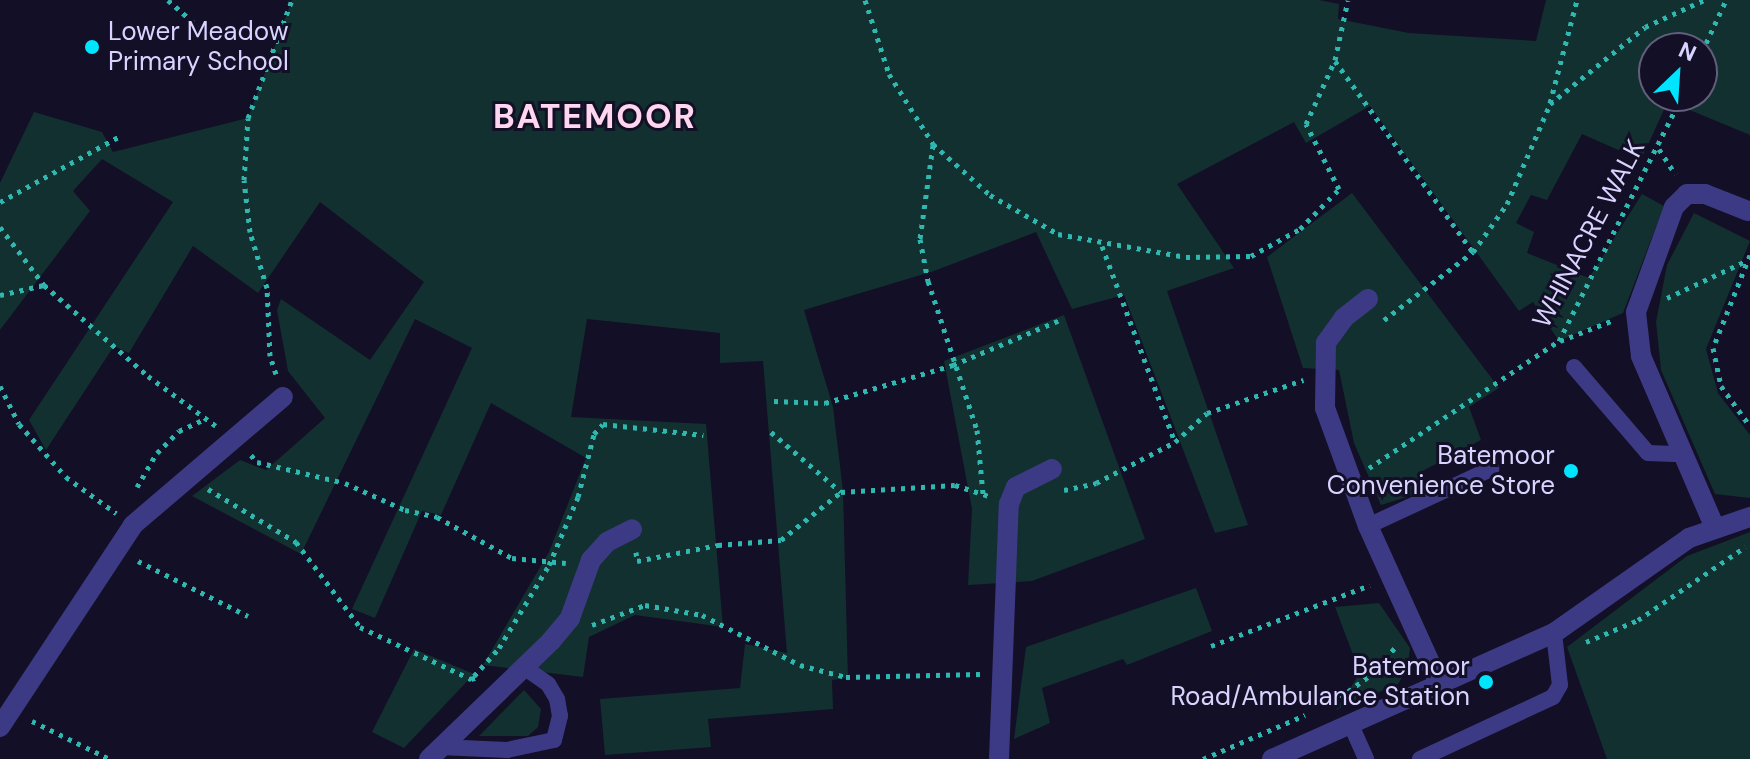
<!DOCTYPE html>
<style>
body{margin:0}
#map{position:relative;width:1750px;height:759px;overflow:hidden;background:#130f26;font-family:"DM Sans",sans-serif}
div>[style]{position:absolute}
.green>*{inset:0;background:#12302f}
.path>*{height:5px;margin-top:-2.5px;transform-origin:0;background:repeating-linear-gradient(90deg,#2fb8b0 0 4px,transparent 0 10px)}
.service>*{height:16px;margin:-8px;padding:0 8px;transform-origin:8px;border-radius:8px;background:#3d3a85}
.minor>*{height:20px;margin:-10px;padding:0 10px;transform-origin:10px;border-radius:10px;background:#3d3a85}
.dots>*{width:22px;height:22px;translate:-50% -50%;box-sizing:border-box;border:4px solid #130f26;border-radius:50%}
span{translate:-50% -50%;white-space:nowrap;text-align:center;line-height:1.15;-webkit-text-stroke:6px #130f26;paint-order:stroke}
.poi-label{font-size:26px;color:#d9d4ff}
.left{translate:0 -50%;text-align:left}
.right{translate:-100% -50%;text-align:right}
.street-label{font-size:26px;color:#d9d4ff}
.district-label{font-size:34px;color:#ffd6f0;font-weight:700;letter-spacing:2px}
.north{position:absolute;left:1638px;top:32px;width:80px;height:80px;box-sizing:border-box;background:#130f26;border:2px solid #625e7d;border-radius:50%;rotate:25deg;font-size:22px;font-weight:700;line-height:32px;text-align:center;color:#d9d4ff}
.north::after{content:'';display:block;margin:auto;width:28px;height:36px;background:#00e5ff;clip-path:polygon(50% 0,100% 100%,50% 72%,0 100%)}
</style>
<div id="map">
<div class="green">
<div style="clip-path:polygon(evenodd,292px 0,1319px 0,1339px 4px,1338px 19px,1409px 33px,1536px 41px,1546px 0,1750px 0,1750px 135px,1668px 101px,1641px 160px,1582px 134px,1547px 200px,1531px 195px,1516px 223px,1534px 232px,1527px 253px,1589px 278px,1642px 194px,1664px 206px,1623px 313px,1559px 341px,1533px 302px,1519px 311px,1370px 106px,1306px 143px,1294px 122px,1177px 184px,1234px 268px,1167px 291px,1248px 525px,1215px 533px,1124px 295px,1072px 309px,1036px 232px,934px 271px,804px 310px,833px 407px,843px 491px,848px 678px,832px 680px,833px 709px,708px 719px,711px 747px,605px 755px,600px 699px,740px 688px,745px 644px,787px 653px,763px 361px,720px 363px,720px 333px,587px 319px,571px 417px,706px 424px,723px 627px,635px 615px,589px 637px,583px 677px,483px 665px,549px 552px,586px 458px,491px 403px,441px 515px,422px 511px,375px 618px,352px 609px,472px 348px,415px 319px,301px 554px,192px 496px,240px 460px,266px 470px,325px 418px,288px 371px,277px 310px,281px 299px,370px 360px,424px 282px,320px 202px,258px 293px,193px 246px,129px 353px,114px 346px,46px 450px,29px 420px,173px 202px,102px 159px,73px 191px,90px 211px,0 330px,0 183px,34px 112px,102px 132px,113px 152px,248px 118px,292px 0,1654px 48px,1702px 48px,1702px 96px,1654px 96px,1654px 48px)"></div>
<div style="clip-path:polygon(1352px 193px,1499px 388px,1469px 407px,1481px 440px,1417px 474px,1423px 492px,1381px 505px,1354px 443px,1339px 370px,1303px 368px,1267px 257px)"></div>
<div style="clip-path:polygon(1694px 213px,1750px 241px,1706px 349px,1718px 393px,1750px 435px,1750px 498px,1715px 494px,1661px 370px,1656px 322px,1667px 265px)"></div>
<div style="clip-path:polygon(1064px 315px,1145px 539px,1032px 581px,968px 585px,972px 509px,944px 361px)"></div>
<div style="clip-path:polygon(1750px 532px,1750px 759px,1607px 759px,1567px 647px,1687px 556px)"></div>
<div style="clip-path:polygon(1196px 588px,1212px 631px,1127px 665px,1123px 659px,1042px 688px,1050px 723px,1014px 739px,1026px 647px)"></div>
<div style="clip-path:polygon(1379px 603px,1410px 648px,1407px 669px,1398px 684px,1336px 710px,1360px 673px,1335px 607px)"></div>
<div style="clip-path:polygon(414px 649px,474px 674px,404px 748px,372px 732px)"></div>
<div style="clip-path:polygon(524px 690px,541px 709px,538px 727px,528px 736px,479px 736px)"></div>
</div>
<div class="path">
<div style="left:168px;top:0;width:44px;rotate:41.3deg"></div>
<div style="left:865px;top:0;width:78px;rotate:72deg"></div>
<div style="left:889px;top:74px;width:83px;rotate:57.8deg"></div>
<div style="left:933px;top:144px;width:76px;rotate:41.8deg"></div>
<div style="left:990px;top:195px;width:78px;rotate:29.8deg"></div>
<div style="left:1058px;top:234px;width:130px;rotate:10.2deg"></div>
<div style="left:1186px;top:257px;width:65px;rotate:-0.9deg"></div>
<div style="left:1251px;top:256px;width:56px;rotate:-28.9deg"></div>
<div style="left:1300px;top:229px;width:56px;rotate:-45.7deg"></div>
<div style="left:1339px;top:189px;width:73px;rotate:-116.9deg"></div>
<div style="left:1306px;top:124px;width:70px;rotate:-65.6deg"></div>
<div style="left:1335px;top:60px;width:61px;rotate:-77.8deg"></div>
<div style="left:1702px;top:52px;width:57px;rotate:-65.2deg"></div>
<div style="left:1335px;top:61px;width:236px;rotate:54.2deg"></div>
<div style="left:1550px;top:103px;width:106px;rotate:-75.3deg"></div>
<div style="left:933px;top:145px;width:95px;rotate:97.9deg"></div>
<div style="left:920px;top:239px;width:43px;rotate:79.2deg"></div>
<div style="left:928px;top:281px;width:157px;rotate:71.8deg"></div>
<div style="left:977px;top:430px;width:64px;rotate:84.6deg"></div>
<div style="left:1659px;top:149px;width:30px;rotate:57deg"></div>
<div style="left:0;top:202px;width:135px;rotate:-28.8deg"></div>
<div style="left:0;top:227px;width:73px;rotate:52.8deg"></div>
<div style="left:1102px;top:246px;width:209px;rotate:69.6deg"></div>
<div style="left:1750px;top:255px;width:100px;rotate:111.7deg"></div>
<div style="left:1713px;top:348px;width:39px;rotate:78deg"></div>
<div style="left:1721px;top:386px;width:49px;rotate:54.1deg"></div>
<div style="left:0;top:295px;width:45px;rotate:-12.8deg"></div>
<div style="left:44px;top:285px;width:138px;rotate:41.2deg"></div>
<div style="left:148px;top:376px;width:84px;rotate:36.3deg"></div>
<div style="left:1667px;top:298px;width:89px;rotate:-25.1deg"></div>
<div style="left:1384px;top:320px;width:112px;rotate:-37.4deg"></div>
<div style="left:1473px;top:252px;width:59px;rotate:-54.7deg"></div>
<div style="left:1507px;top:204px;width:109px;rotate:-66.7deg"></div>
<div style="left:1550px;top:104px;width:122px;rotate:-39deg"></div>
<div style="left:1645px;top:27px;width:65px;rotate:-24.6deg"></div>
<div style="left:1560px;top:341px;width:58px;rotate:-21.3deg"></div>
<div style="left:276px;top:374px;width:19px;rotate:-108deg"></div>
<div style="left:270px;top:356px;width:68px;rotate:-92.5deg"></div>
<div style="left:267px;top:288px;width:59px;rotate:-106.9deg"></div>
<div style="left:250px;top:232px;width:52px;rotate:-96.6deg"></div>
<div style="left:244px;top:180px;width:62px;rotate:-86.3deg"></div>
<div style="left:248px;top:118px;width:126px;rotate:-69.6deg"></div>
<div style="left:0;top:386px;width:42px;rotate:63.4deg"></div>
<div style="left:19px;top:424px;width:71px;rotate:48.4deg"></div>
<div style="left:66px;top:477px;width:62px;rotate:35.8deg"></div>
<div style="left:774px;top:401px;width:51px;rotate:2.2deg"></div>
<div style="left:825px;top:403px;width:134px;rotate:-16.5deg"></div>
<div style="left:953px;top:365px;width:116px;rotate:-22.8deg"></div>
<div style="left:771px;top:432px;width:92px;rotate:40.6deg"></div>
<div style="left:251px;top:455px;width:9px;rotate:49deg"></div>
<div style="left:257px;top:462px;width:90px;rotate:13.4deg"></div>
<div style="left:345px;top:483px;width:66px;rotate:24.2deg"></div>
<div style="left:405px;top:510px;width:33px;rotate:12deg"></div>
<div style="left:437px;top:517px;width:85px;rotate:28.7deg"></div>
<div style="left:512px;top:558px;width:54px;rotate:5.3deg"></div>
<div style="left:1369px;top:468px;width:229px;rotate:-33.8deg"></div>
<div style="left:1559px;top:341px;width:274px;rotate:-63.3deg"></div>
<div style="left:137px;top:487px;width:39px;rotate:-60deg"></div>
<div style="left:157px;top:453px;width:31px;rotate:-45deg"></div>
<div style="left:179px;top:431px;width:29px;rotate:-25deg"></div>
<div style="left:208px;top:489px;width:103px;rotate:31.1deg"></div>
<div style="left:296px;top:542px;width:106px;rotate:53deg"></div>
<div style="left:360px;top:627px;width:123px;rotate:25.1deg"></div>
<div style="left:471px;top:679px;width:9px;rotate:-18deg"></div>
<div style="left:1064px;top:490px;width:33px;rotate:-12deg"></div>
<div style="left:1096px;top:483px;width:89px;rotate:-27.4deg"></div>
<div style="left:1175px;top:442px;width:43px;rotate:-42.2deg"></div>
<div style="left:1207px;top:413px;width:102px;rotate:-19deg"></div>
<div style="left:636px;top:552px;width:9px;rotate:84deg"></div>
<div style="left:637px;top:561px;width:83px;rotate:-11.2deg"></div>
<div style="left:718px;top:545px;width:63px;rotate:-4.5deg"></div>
<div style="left:781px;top:540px;width:77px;rotate:-38.7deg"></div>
<div style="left:841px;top:492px;width:114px;rotate:-3.5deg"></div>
<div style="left:955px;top:485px;width:36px;rotate:18deg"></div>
<div style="left:138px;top:561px;width:123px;rotate:26.6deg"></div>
<div style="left:592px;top:625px;width:57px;rotate:-20.7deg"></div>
<div style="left:645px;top:605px;width:58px;rotate:10deg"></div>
<div style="left:702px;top:615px;width:110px;rotate:27deg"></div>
<div style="left:800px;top:665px;width:48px;rotate:14.6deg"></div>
<div style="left:846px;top:677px;width:134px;rotate:-1.3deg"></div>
<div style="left:1586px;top:642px;width:56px;rotate:-22.9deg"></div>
<div style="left:1638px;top:620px;width:130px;rotate:-34.3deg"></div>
<div style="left:1211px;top:646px;width:170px;rotate:-21deg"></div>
<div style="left:474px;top:676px;width:38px;rotate:-48deg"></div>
<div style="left:499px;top:648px;width:97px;rotate:-58.9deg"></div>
<div style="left:549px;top:565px;width:74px;rotate:-66.9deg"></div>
<div style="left:578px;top:497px;width:65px;rotate:-75.7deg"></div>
<div style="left:594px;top:434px;width:13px;rotate:-48deg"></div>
<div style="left:603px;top:424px;width:101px;rotate:6.3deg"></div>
<div style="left:1332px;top:703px;width:49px;rotate:-35.9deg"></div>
<div style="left:1372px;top:674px;width:37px;rotate:-49deg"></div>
<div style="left:32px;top:721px;width:87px;rotate:26deg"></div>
<div style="left:1203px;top:759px;width:111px;rotate:-23.3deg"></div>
</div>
<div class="service">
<div style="left:1574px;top:367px;width:113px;rotate:49.3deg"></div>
<div style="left:1648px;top:453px;width:33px;rotate:2deg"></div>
<div style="left:1368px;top:526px;width:136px;rotate:-24.9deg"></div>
<div style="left:1351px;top:725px;width:37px;rotate:66deg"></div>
<div style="left:440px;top:747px;width:67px;rotate:2.6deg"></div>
<div style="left:507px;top:750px;width:48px;rotate:-12deg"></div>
<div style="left:554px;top:740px;width:25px;rotate:-76deg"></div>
<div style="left:560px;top:716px;width:17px;rotate:-100deg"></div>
<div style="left:557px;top:699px;width:17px;rotate:-121deg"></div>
<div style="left:548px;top:684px;width:29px;rotate:-145deg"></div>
<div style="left:1420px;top:759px;width:147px;rotate:-25deg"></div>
<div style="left:1553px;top:697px;width:14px;rotate:-60deg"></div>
<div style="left:1560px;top:685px;width:52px;rotate:-96.6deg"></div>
</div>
<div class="minor">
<div style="left:1368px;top:299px;width:31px;rotate:142deg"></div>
<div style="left:1344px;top:318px;width:31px;rotate:126deg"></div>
<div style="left:1326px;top:343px;width:65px;rotate:90.9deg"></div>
<div style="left:1325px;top:408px;width:126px;rotate:70deg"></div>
<div style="left:1368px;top:526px;width:175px;rotate:65.6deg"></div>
<div style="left:1715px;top:528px;width:187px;rotate:-113.3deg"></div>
<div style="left:1641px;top:356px;width:44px;rotate:-96.5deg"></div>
<div style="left:1636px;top:312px;width:112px;rotate:-70.1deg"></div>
<div style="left:1674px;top:207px;width:18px;rotate:-45deg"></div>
<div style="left:1687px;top:194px;width:18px"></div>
<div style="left:1705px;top:194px;width:46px;rotate:21.6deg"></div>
<div style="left:0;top:727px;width:242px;rotate:-56.6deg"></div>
<div style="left:133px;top:525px;width:197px;rotate:-40.5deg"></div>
<div style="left:429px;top:759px;width:170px;rotate:-44deg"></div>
<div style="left:551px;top:641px;width:30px;rotate:-50deg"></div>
<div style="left:570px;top:618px;width:62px;rotate:-70.1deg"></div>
<div style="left:591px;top:560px;width:24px;rotate:-48deg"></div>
<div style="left:607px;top:542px;width:28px;rotate:-27deg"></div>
<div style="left:999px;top:759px;width:255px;rotate:-87.8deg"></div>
<div style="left:1009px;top:504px;width:18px;rotate:-68deg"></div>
<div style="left:1016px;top:487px;width:40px;rotate:-26.6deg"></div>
<div style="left:1272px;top:759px;width:309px;rotate:-24.1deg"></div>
<div style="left:1554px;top:633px;width:165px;rotate:-35.1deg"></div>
<div style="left:1689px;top:538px;width:65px;rotate:-19deg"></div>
</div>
<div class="dots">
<div style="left:92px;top:47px;background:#00e5ff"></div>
<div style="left:1571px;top:471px;background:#00e5ff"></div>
<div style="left:1486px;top:682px;background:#00e5ff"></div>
</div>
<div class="poi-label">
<span class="left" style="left:108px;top:47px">Lower Meadow<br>Primary School</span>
<span class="right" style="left:1555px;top:471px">Batemoor<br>Convenience Store</span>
<span class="right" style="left:1470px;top:682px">Batemoor<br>Road/Ambulance Station</span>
</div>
<div class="street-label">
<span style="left:1589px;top:234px;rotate:-62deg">WHINACRE WALK</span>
</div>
<div class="district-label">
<span style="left:595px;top:117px">BATEMOOR</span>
</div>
<div class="north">N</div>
</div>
